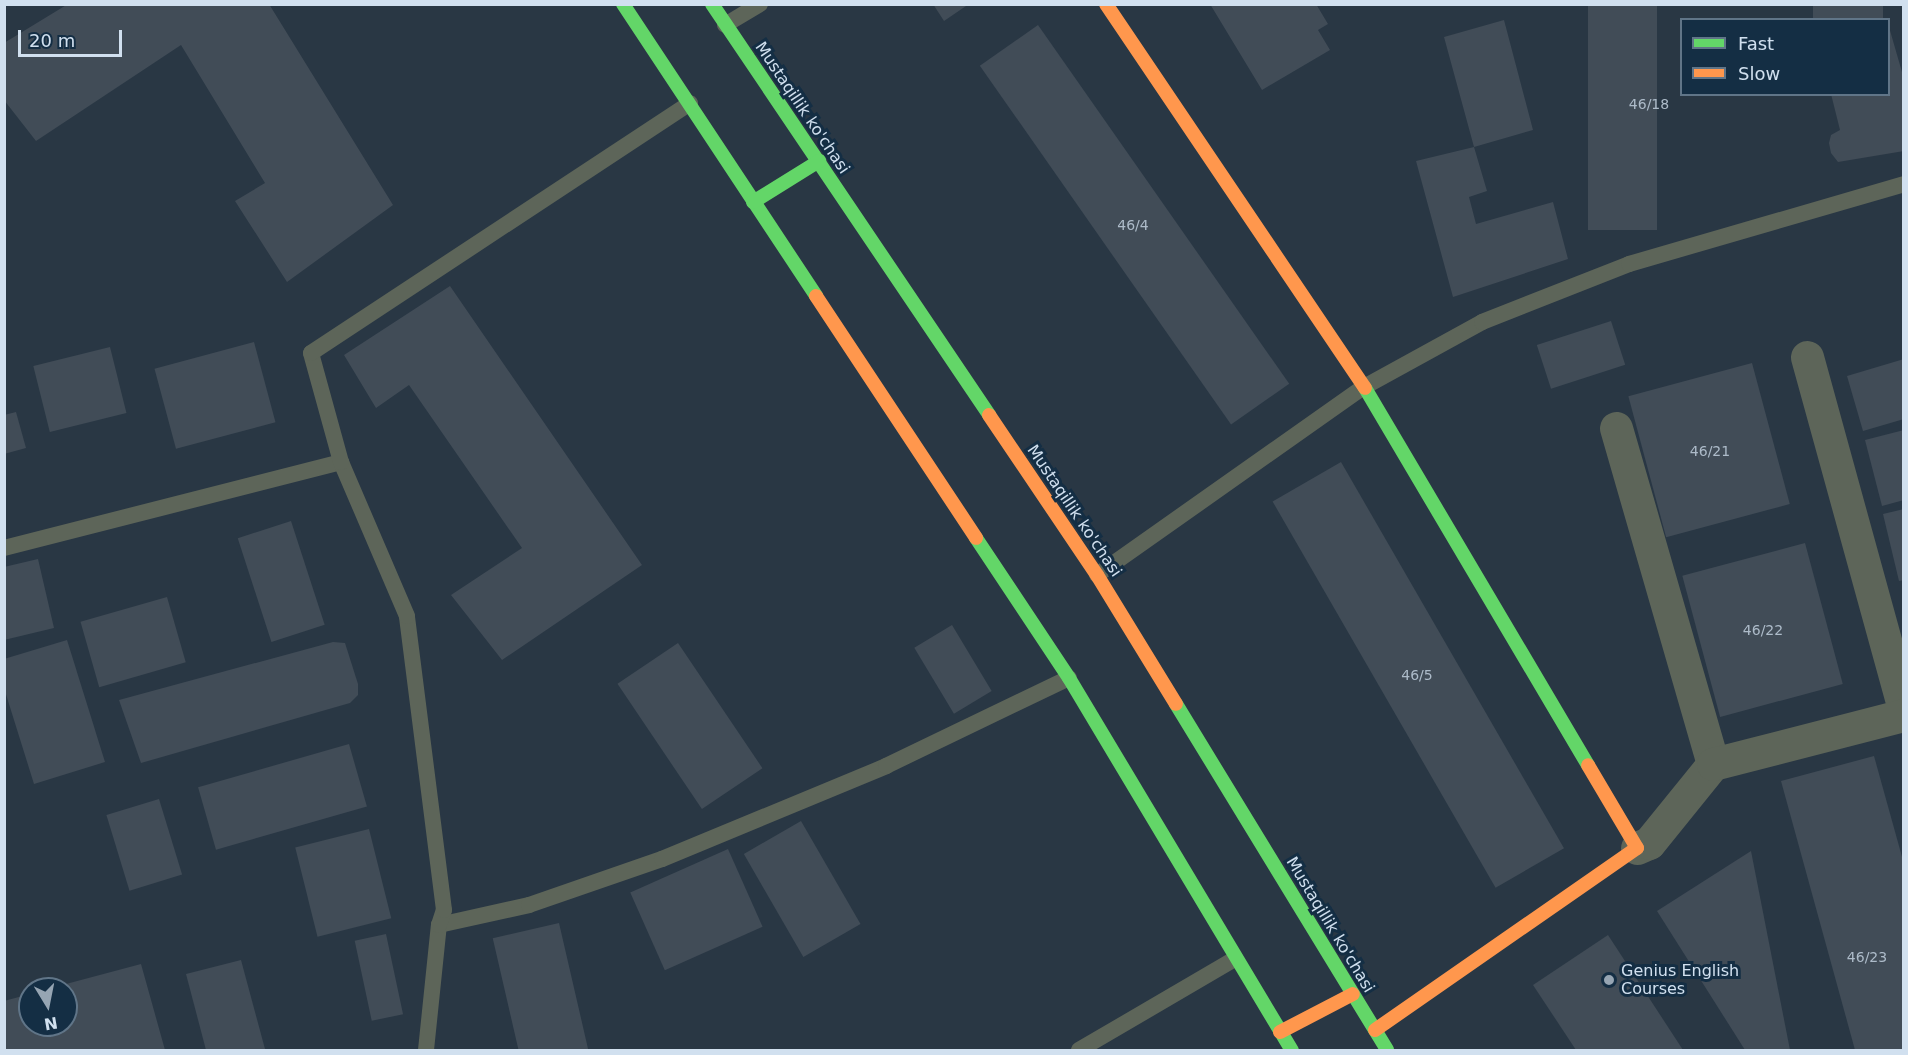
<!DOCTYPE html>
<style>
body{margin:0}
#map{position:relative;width:1908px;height:1055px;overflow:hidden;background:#293744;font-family:"DejaVu Sans",sans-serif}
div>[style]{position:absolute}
.building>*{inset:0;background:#414c57;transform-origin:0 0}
.lane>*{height:16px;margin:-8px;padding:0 8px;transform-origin:8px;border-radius:8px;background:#5d6559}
.street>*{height:33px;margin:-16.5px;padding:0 16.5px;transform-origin:16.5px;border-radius:16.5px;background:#5d6559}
.fast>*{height:14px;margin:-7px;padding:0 7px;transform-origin:7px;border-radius:7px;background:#63d668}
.slow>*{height:14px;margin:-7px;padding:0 7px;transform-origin:7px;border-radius:7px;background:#ff974d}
.dots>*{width:16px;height:16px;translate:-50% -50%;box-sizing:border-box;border:3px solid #142e44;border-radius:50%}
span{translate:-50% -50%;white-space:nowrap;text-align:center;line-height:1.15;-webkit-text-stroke:6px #142e44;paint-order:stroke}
.number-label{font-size:14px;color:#adbbc9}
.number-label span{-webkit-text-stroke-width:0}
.street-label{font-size:16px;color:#d1e0ef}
.poi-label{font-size:16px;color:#d1e0ef}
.left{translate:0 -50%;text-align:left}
.frame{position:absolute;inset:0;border:6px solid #d1e0ef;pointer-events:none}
.legend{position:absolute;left:1680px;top:18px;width:210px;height:78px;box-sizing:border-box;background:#142e44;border:2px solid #607588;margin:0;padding:8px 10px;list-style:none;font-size:18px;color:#d1e0ef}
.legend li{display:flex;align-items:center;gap:12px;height:30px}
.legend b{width:30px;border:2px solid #607588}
.north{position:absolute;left:18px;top:977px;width:60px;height:60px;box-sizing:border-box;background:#142e44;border:2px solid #607588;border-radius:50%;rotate:170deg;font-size:16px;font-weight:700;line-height:24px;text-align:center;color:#d1e0ef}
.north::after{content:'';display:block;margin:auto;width:21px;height:27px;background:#96a5b3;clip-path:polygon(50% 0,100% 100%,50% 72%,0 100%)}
.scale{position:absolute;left:18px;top:30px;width:104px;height:27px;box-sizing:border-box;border:3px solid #d1e0ef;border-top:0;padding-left:8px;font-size:18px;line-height:21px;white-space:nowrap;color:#d1e0ef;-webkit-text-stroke:4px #142e44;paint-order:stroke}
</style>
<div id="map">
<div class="building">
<div style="clip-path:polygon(68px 4px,269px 4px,393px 205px,287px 282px,235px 201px,265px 183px,181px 45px,36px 141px,4px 100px,4px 43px)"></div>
<div style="clip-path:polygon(933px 4px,969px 4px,944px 21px)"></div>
<div style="clip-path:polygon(1210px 4px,1316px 4px,1328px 24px,1318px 30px,1330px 50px,1262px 90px)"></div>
<div style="left:1588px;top:4px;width:69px;height:226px"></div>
<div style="left:1813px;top:4px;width:70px;height:16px"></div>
<div style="clip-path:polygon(1504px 20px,1533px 130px,1474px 147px,1487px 191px,1469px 197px,1476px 224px,1553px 202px,1568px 259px,1453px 297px,1416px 161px,1474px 147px,1444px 37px)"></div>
<div style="left:1038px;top:25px;width:438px;height:71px;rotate:55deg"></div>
<div style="clip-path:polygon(1889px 27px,1904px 79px,1904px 151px,1838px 162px,1831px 153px,1829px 143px,1831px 135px,1840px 130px,1831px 94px,1888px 94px)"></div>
<div style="clip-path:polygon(450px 286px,642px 565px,502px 660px,451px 595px,522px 548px,409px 385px,376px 408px,344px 355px)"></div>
<div style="left:1611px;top:321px;width:46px;height:78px;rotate:72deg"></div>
<div style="left:254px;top:342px;width:83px;height:103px;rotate:75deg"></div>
<div style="left:110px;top:347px;width:68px;height:79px;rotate:76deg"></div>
<div style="clip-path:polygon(1904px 359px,1904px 419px,1863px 431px,1847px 376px)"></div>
<div style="left:1752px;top:363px;width:146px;height:128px;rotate:75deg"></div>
<div style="clip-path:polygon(16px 412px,26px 448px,4px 454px,4px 415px)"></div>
<div style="clip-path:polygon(1904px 430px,1904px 500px,1882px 506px,1865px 440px)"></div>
<div style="left:1341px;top:462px;width:446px;height:79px;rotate:60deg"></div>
<div style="clip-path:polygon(1904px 509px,1904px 580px,1899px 581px,1883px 514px)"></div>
<div style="left:291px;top:521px;width:109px;height:56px;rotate:72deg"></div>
<div style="left:1805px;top:543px;width:146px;height:127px;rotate:75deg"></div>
<div style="clip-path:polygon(38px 559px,54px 628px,4px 640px,4px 567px)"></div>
<div style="left:167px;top:597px;width:68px;height:90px;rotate:74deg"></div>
<div style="left:952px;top:625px;width:77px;height:44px;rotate:59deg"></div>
<div style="clip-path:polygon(67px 640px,105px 762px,34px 784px,4px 688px,4px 659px)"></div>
<div style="clip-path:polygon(333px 642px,345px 643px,358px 684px,358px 695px,350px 703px,141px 763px,119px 700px)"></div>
<div style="left:678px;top:643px;width:151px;height:73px;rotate:56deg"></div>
<div style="left:349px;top:744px;width:65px;height:157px;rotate:74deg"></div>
<div style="clip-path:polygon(1874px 756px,1904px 864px,1904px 1050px,1855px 1050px,1781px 781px)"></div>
<div style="left:159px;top:799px;width:79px;height:55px;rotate:73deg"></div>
<div style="left:801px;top:821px;width:119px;height:66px;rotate:60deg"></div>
<div style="left:369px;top:829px;width:92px;height:76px;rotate:76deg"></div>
<div style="left:728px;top:849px;width:85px;height:107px;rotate:66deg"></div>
<div style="clip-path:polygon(1751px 851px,1790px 1050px,1745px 1050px,1657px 911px)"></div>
<div style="left:559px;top:923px;width:130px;height:68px;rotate:77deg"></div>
<div style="left:386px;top:934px;width:82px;height:32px;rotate:78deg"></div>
<div style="clip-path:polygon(1608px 935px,1683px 1050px,1576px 1050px,1533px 985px)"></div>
<div style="clip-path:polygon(241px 960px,265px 1049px,206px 1050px,186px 974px)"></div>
<div style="clip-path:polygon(141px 964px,165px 1050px,4px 1050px,4px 1001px,30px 994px,30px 1025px,66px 1025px,66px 989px,51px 988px)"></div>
</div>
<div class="lane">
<div style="left:725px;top:25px;width:41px;rotate:-31deg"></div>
<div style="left:4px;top:548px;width:348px;rotate:-14.3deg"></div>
<div style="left:1097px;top:575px;width:327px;rotate:-35.2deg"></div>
<div style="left:1364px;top:387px;width:135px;rotate:-28.8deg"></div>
<div style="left:1482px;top:322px;width:158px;rotate:-21.5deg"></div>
<div style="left:1629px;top:264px;width:286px;rotate:-16.2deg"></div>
<div style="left:439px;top:925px;width:92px;rotate:-12.5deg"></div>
<div style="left:529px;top:905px;width:141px;rotate:-19.1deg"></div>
<div style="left:662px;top:859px;width:243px;rotate:-22.5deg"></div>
<div style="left:886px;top:766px;width:203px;rotate:-25.7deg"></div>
<div style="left:426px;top:1050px;width:126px;rotate:-84.1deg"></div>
<div style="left:439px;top:925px;width:16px;rotate:-72deg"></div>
<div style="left:444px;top:910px;width:296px;rotate:-97.2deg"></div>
<div style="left:407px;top:616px;width:168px;rotate:-113.2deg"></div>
<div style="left:341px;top:462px;width:113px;rotate:-105.4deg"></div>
<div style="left:311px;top:353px;width:454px;rotate:-33.4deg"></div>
<div style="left:1079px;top:1050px;width:181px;rotate:-30.3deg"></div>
</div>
<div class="street">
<div style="left:1807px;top:357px;width:365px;rotate:74.6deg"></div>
<div style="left:1616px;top:428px;width:350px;rotate:73.9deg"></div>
<div style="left:1637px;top:848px;width:13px;rotate:-23deg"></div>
<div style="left:1649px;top:843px;width:102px;rotate:-51deg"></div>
<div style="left:1713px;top:764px;width:197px;rotate:-14.4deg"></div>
</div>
<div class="fast">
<div style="left:623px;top:4px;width:350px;rotate:56.5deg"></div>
<div style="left:712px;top:4px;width:496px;rotate:56deg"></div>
<div style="left:753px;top:202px;width:78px;rotate:-31.8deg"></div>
<div style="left:1365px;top:388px;width:438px;rotate:59.4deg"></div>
<div style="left:976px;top:538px;width:168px;rotate:56.4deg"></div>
<div style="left:1069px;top:678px;width:434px;rotate:59.1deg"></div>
<div style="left:1176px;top:704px;width:405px;rotate:58.6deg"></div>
</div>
<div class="slow">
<div style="left:1106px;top:4px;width:463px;rotate:56deg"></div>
<div style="left:816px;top:296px;width:290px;rotate:56.5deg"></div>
<div style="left:989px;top:415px;width:193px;rotate:56deg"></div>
<div style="left:1097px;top:575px;width:151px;rotate:58.5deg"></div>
<div style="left:1375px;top:1030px;width:319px;rotate:-34.8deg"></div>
<div style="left:1637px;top:848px;width:96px;rotate:-120.6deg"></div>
<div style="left:1280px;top:1032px;width:82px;rotate:-27.5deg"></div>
</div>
<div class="dots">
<div style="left:1609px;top:980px;background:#96a5b3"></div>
</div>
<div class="number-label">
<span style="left:1649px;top:104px">46/18</span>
<span style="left:1133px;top:225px">46/4</span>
<span style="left:1710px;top:451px">46/21</span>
<span style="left:1763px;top:630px">46/22</span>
<span style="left:1417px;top:675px">46/5</span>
<span style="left:1867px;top:957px">46/23</span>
</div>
<div class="street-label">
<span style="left:802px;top:108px;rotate:56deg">Mustaqillik ko'chasi</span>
<span style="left:1074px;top:511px;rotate:56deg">Mustaqillik ko'chasi</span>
<span style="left:1330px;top:925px;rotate:59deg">Mustaqillik ko'chasi</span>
</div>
<div class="poi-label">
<span class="left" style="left:1621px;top:980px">Genius English<br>Courses</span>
</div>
<div class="frame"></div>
<ul class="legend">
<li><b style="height:8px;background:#63d668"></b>Fast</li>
<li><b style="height:8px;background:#ff974d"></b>Slow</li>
</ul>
<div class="north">N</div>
<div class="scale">20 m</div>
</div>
